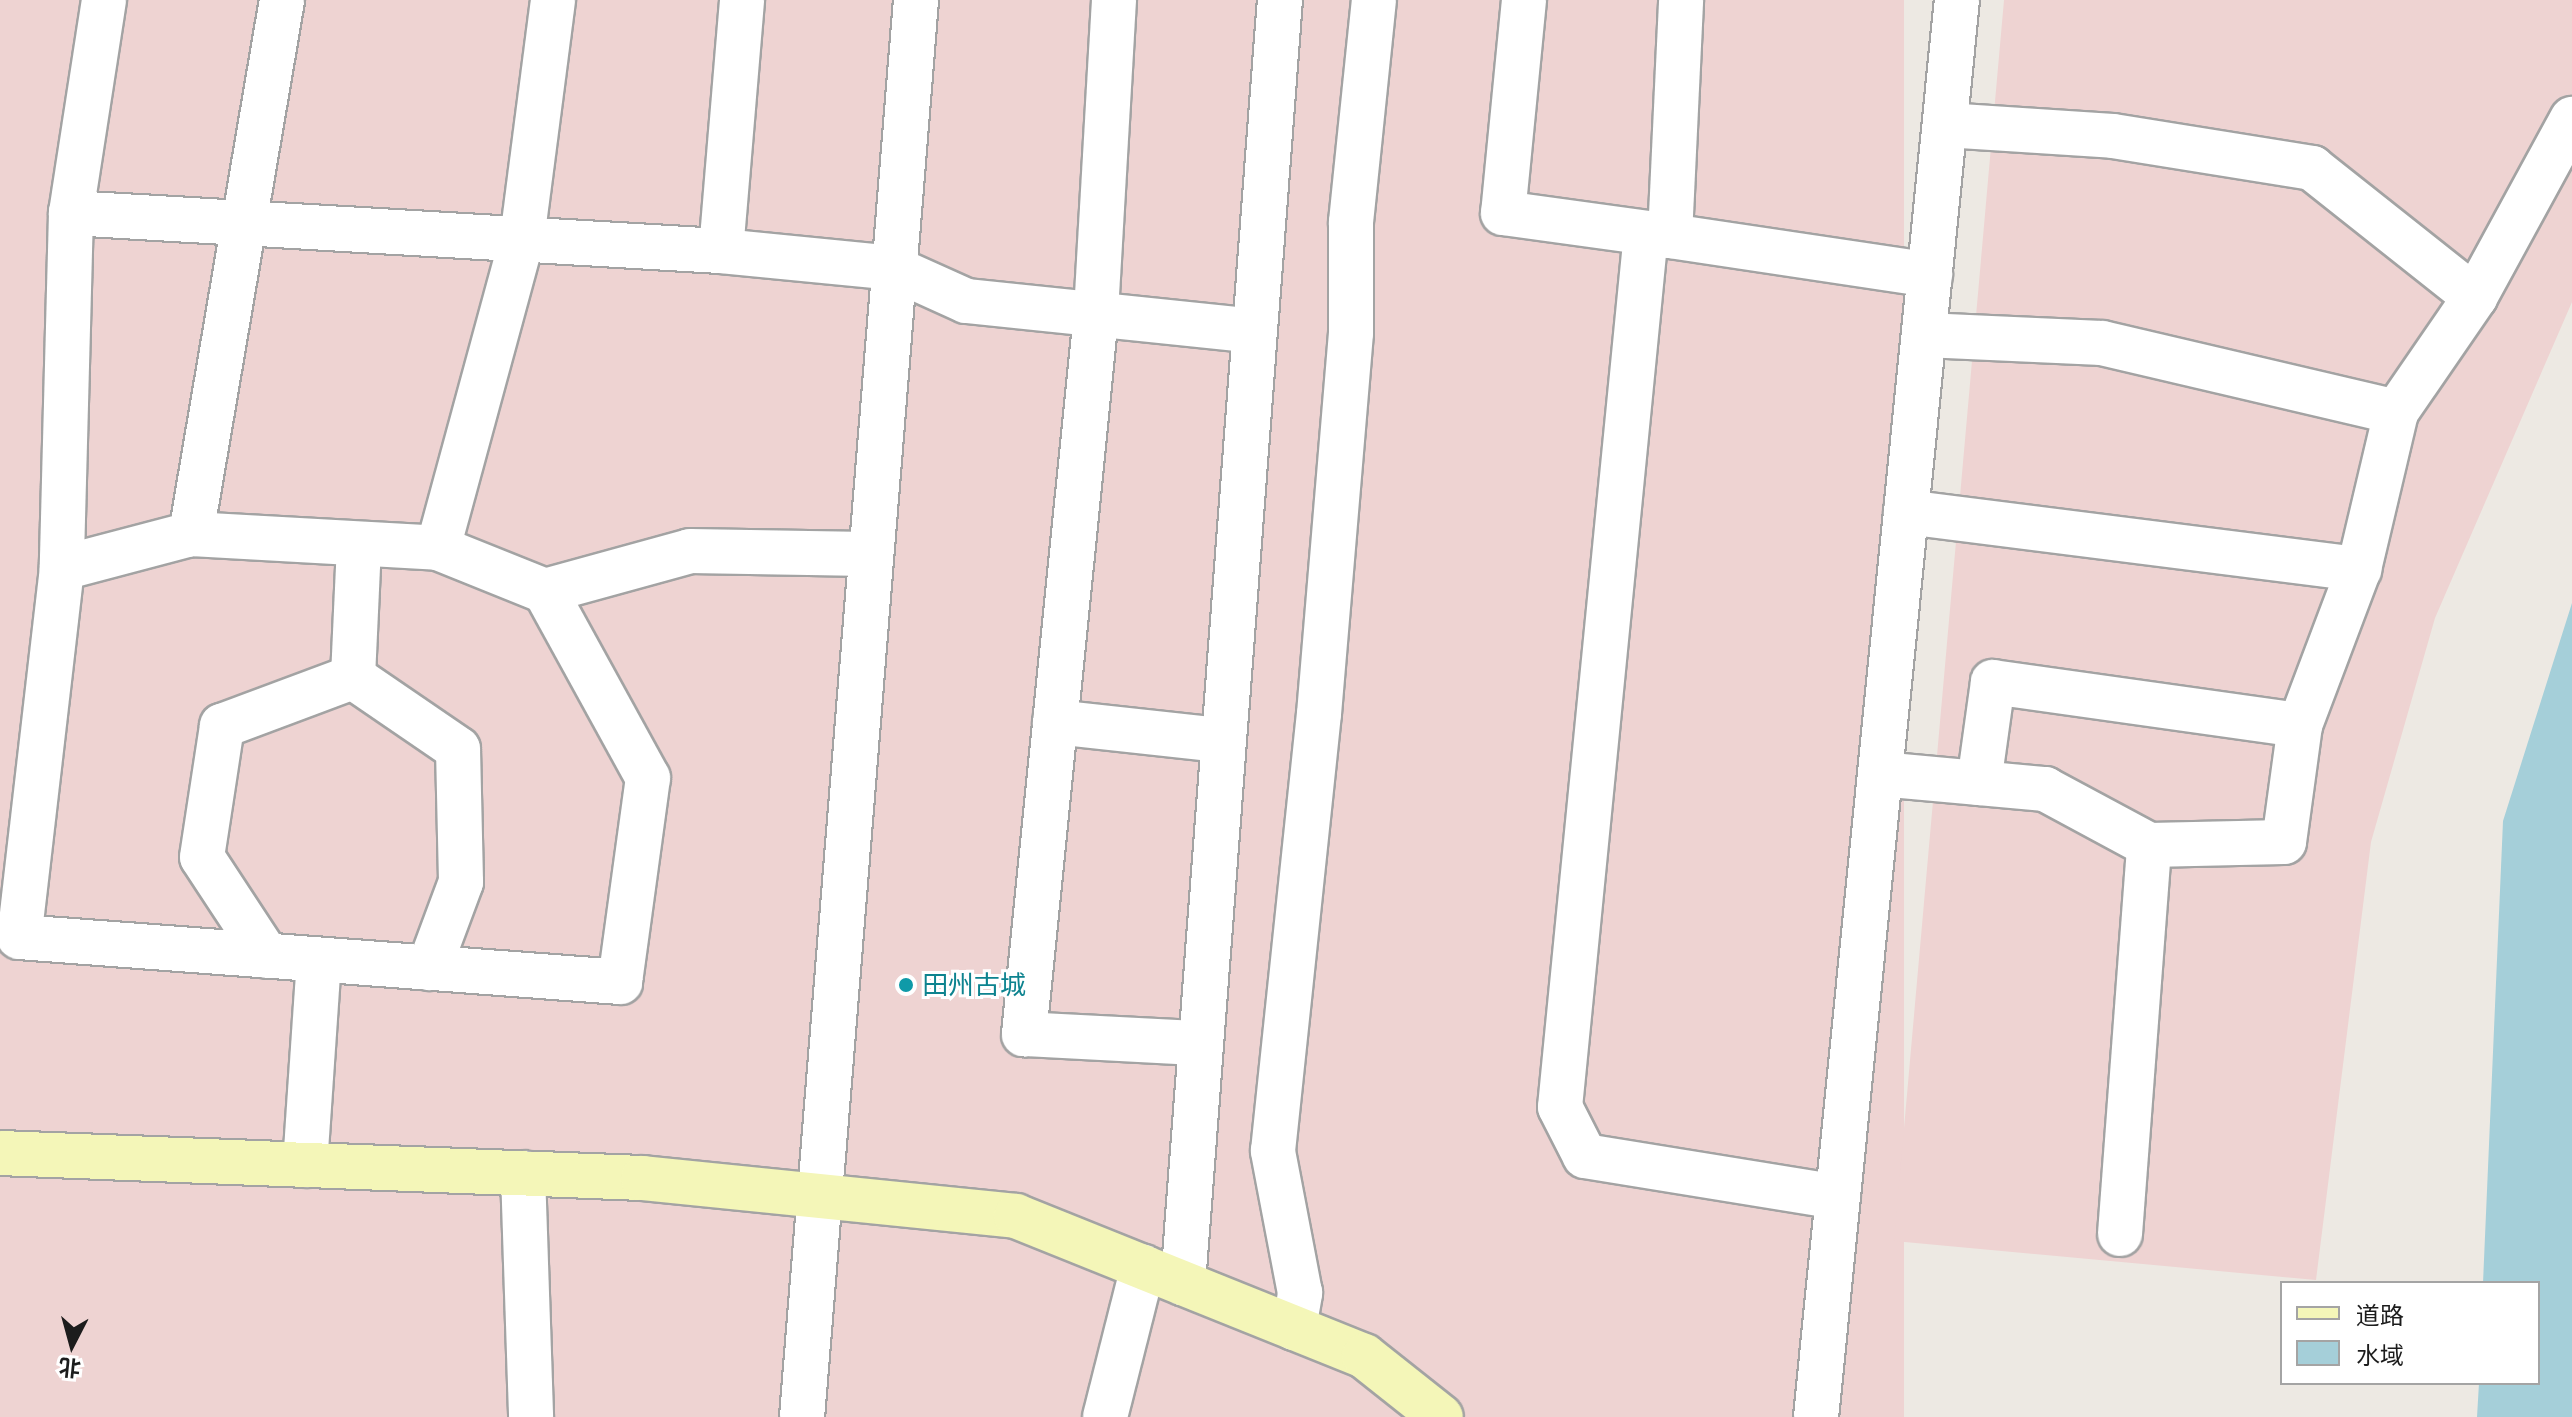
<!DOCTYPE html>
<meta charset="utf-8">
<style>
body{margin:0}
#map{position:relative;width:2572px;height:1417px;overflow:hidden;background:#ede9e3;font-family:"Open Sans","Noto Sans SC",sans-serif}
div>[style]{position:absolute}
.commercial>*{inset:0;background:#eed3d2;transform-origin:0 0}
.water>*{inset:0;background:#a5cfd9}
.roads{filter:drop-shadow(2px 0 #a3a3a3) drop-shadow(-2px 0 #a3a3a3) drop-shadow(0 2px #a3a3a3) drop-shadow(0 -2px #a3a3a3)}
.street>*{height:44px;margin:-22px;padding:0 22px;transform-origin:22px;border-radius:22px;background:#fff}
.secondary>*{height:44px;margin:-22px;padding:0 22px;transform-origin:22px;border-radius:22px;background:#f4f6b8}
.dots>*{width:22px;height:22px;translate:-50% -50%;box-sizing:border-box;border:4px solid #fff;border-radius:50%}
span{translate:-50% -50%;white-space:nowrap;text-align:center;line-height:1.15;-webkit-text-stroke:6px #fff;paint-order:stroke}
.culture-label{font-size:26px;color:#0d838f}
.left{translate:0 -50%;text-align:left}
.legend{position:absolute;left:2280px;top:1281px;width:260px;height:104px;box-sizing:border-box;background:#fff;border:2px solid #a4a4a4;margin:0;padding:10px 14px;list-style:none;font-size:24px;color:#1c1c1c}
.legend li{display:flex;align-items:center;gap:16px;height:40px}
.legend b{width:40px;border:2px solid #a4a4a4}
.north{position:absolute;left:32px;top:1305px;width:80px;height:80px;-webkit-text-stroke:6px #fff;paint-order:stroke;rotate:186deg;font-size:22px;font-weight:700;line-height:32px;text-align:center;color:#1c1c1c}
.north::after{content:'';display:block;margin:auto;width:28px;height:36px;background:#1c1c1c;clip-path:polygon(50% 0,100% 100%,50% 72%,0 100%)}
</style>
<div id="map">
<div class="commercial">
<div style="left:0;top:0;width:1904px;height:1417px"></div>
<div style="clip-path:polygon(2004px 0,2572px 0,2572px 302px,2435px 618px,2371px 842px,2316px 1280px,1894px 1241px)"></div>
</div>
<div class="water">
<div style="clip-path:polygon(2572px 603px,2572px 1417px,2477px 1417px,2479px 1383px,2538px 1383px,2538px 1283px,2483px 1283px,2503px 821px)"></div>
</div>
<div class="roads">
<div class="street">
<div style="left:104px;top:0;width:216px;rotate:98.8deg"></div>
<div style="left:71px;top:213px;width:651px;rotate:3.35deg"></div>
<div style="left:721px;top:251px;width:252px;rotate:-85.2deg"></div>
<div style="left:282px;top:0;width:542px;rotate:99.67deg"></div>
<div style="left:191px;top:534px;width:247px;rotate:3.2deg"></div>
<div style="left:438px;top:548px;width:320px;rotate:-74.8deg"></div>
<div style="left:522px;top:239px;width:241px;rotate:-82.6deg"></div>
<div style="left:1114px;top:0;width:316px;rotate:93.3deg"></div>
<div style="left:1096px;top:315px;width:723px;rotate:95.72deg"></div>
<div style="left:1024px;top:1034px;width:174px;rotate:3deg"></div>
<div style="left:1524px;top:0;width:214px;rotate:95.6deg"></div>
<div style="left:1503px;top:213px;width:169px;rotate:7.8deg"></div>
<div style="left:1670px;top:236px;width:236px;rotate:-87.3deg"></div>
<div style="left:1945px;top:125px;width:168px;rotate:3.7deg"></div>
<div style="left:2113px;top:136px;width:202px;rotate:9.1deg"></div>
<div style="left:2312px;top:168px;width:208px;rotate:38.4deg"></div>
<div style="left:2475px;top:297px;width:203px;rotate:-61.4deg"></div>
<div style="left:71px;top:213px;width:355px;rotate:91.5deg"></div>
<div style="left:62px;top:568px;width:133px;rotate:-14.8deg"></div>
<div style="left:1646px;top:233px;width:878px;rotate:95.62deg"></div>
<div style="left:1560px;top:1107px;width:55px;rotate:63deg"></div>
<div style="left:1585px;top:1156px;width:256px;rotate:9.2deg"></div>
<div style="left:1670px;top:236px;width:263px;rotate:8.5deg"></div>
<div style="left:721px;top:251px;width:173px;rotate:5.6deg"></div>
<div style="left:893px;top:268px;width:80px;rotate:24.3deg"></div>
<div style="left:966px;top:301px;width:290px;rotate:5.9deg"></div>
<div style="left:1924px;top:335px;width:178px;rotate:2.6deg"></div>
<div style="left:2102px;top:343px;width:302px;rotate:13.2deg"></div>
<div style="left:1906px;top:512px;width:457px;rotate:7.2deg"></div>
<div style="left:62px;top:568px;width:371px;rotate:96.6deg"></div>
<div style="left:19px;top:937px;width:603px;rotate:4.28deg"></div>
<div style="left:620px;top:982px;width:206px;rotate:-82.2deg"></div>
<div style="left:648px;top:778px;width:213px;rotate:-118.8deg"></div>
<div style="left:545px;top:591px;width:115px;rotate:-158.1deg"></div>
<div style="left:545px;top:591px;width:150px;rotate:-15.4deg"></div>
<div style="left:690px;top:551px;width:178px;rotate:1deg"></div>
<div style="left:353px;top:677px;width:127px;rotate:34.4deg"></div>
<div style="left:458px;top:749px;width:133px;rotate:88.7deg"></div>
<div style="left:461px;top:882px;width:92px;rotate:110.4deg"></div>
<div style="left:1055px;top:722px;width:168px;rotate:6.2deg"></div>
<div style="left:1880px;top:774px;width:166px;rotate:5.2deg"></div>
<div style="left:2045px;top:789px;width:118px;rotate:28.3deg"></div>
<div style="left:1979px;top:783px;width:102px;rotate:-82.1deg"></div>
<div style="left:1993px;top:682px;width:310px;rotate:8deg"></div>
<div style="left:267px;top:956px;width:118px;rotate:-123.3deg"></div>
<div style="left:202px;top:857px;width:133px;rotate:-81.3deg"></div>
<div style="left:222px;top:726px;width:140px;rotate:-20.5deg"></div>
<div style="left:353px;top:677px;width:133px;rotate:-87.4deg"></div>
<div style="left:305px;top:1165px;width:205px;rotate:-86.1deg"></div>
<div style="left:523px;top:1173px;width:244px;rotate:88.1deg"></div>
<div style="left:2120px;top:1234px;width:390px;rotate:-85.7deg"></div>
<div style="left:2149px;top:845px;width:135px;rotate:-1.3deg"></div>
<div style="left:2284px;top:842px;width:118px;rotate:-82.2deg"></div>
<div style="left:2300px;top:725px;width:167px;rotate:-69.3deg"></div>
<div style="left:2359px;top:569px;width:161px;rotate:-76.7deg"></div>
<div style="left:2396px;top:412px;width:140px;rotate:-55.5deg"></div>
<div style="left:1183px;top:1283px;width:1287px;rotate:-85.68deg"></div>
<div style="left:1294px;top:1328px;width:36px;rotate:-80deg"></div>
<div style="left:1300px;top:1293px;width:145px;rotate:-100.8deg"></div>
<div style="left:1273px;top:1151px;width:439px;rotate:-84deg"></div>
<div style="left:1319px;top:714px;width:382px;rotate:-85.2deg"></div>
<div style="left:1351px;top:333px;width:111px;rotate:-90deg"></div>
<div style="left:1351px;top:222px;width:223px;rotate:-84.1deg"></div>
<div style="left:802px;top:1417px;width:1422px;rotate:-85.4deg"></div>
<div style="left:1105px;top:1417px;width:155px;rotate:-75.8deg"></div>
<div style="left:1816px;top:1417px;width:1424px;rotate:-84.32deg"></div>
</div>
<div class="secondary">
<div style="left:0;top:1153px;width:643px;rotate:2.23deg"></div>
<div style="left:643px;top:1178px;width:375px;rotate:5.8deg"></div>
<div style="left:1016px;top:1216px;width:375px;rotate:21.9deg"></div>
<div style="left:1364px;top:1356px;width:98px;rotate:38.4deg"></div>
</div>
</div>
<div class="dots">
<div style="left:906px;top:985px;background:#0f9aa8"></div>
</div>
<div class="culture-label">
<span class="left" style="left:922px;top:985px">田州古城</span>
</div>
<ul class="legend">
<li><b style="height:10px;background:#f4f6b8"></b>道路</li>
<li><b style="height:22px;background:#a5cfd9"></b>水域</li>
</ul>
<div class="north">北</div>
</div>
